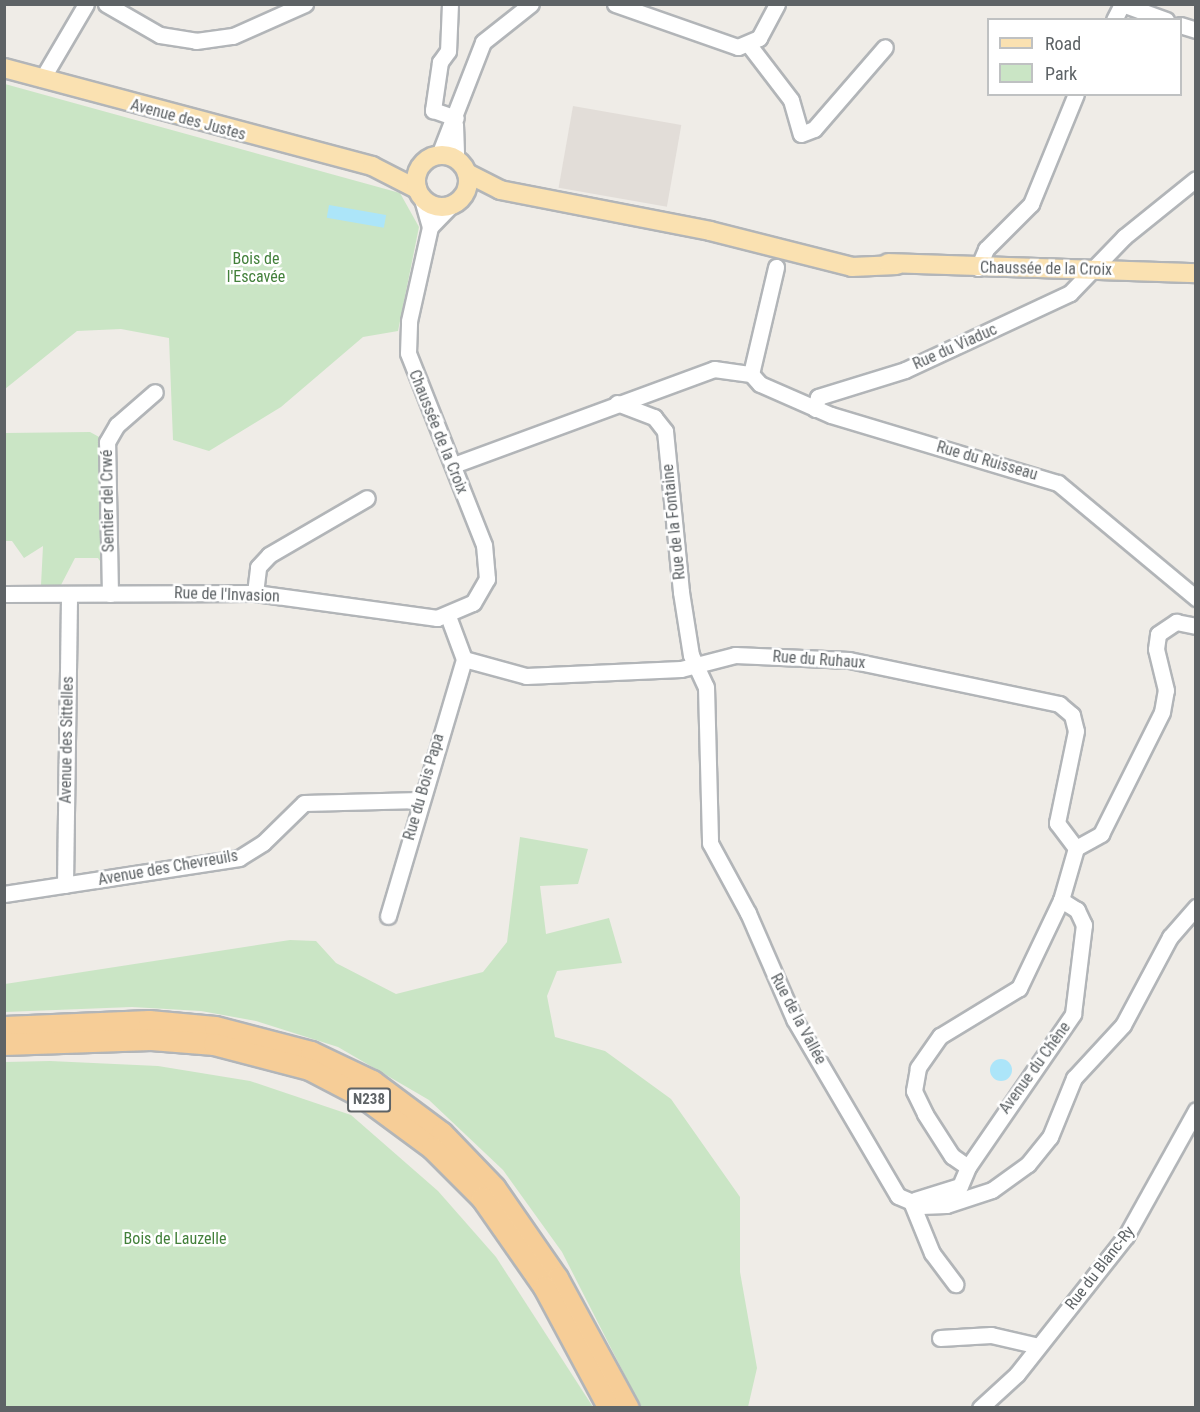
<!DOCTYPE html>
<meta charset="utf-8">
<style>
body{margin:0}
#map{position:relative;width:1200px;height:1412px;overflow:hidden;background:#efece7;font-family:"Roboto Condensed",sans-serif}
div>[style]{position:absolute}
.education>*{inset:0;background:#e2ddd8;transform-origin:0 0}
.green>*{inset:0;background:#cae5c5}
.water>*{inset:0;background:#ace5f9;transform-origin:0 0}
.round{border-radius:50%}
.roads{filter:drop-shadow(2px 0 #b2b5b8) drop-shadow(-2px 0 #b2b5b8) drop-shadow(0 2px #b2b5b8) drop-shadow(0 -2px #b2b5b8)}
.minor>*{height:15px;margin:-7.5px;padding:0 7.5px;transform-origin:7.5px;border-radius:7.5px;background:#fff}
.major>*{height:18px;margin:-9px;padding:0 9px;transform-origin:9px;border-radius:9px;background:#fae1b1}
.major>.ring{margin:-9px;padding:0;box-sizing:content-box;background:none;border:18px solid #fae1b1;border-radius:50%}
.highway>*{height:21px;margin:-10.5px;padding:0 10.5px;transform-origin:10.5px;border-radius:10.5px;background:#f6cd97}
span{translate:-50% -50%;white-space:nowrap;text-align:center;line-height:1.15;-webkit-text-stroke:5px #fff;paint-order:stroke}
.shield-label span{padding:2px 4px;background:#fff;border:2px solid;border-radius:4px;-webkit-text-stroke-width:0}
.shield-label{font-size:15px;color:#5e6366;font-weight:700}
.street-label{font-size:16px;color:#5e6366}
.park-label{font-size:16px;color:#43803b}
.frame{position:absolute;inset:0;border:6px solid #5e6366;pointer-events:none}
.legend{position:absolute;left:987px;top:18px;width:195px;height:78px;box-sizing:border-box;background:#fff;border:2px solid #bfc1c2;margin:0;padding:8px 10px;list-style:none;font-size:18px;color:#5e6366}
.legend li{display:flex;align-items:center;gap:12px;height:30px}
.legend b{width:30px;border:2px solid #bfc1c2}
</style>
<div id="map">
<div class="education">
<div style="left:573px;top:106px;width:110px;height:83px;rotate:10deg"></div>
</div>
<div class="green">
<div style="clip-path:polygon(5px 84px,400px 193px,419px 227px,398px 331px,363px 337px,281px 407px,209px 451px,173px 440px,169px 338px,121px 329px,77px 331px,5px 389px)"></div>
<div style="clip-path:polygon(90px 432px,101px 438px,104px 567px,98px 558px,75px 558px,61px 585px,41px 585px,43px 546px,24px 558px,12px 541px,6px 541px,5px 559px,5px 433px)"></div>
<div style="clip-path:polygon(520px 837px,588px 849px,578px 884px,540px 886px,546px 934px,609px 918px,622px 963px,557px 971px,547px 996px,555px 1037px,605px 1051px,671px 1099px,740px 1197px,740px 1272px,757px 1368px,748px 1407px,641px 1407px,562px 1252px,503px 1170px,429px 1100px,338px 1047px,256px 1021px,201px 1011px,132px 1007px,5px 1012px,5px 984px,290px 940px,316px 941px,336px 963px,396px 994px,483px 972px,507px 942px)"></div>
<div style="clip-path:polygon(50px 1061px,158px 1066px,250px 1081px,351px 1115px,438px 1191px,496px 1257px,593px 1407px,5px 1407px,5px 1062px)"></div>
</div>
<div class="water">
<div style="left:329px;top:205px;width:58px;height:13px;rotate:10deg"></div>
<div class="round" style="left:990px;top:1059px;width:22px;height:22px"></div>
</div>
<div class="roads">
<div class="minor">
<div style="left:106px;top:4px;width:62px;rotate:29.9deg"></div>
<div style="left:160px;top:35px;width:36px;rotate:9deg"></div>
<div style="left:196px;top:41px;width:37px;rotate:-8deg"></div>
<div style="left:233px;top:36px;width:79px;rotate:-24deg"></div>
<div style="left:450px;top:4px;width:47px;rotate:92.4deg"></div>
<div style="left:448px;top:51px;width:14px;rotate:126deg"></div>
<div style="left:440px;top:62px;width:49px;rotate:98.3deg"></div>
<div style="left:433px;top:110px;width:24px;rotate:19deg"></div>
<div style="left:615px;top:4px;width:130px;rotate:19.3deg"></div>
<div style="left:738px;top:47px;width:23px;rotate:-23deg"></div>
<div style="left:759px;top:38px;width:38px;rotate:-62deg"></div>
<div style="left:1122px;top:4px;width:47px;rotate:20deg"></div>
<div style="left:1114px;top:20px;width:18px;rotate:-63deg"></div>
<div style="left:1180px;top:25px;width:17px;rotate:17deg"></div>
<div style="left:749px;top:45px;width:69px;rotate:52.6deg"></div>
<div style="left:791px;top:100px;width:35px;rotate:74deg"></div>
<div style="left:801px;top:134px;width:14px;rotate:-21deg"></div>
<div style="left:814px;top:129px;width:108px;rotate:-49.1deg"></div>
<div style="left:42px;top:79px;width:87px;rotate:-59.6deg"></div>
<div style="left:455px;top:124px;width:35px;rotate:88deg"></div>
<div style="left:439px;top:155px;width:121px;rotate:-68.7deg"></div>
<div style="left:483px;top:42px;width:61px;rotate:-38.4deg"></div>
<div style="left:430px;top:227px;width:30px;rotate:-46deg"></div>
<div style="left:978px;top:268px;width:21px;rotate:-67deg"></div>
<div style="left:986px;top:249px;width:64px;rotate:-45deg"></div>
<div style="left:1031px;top:204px;width:119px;rotate:-67.8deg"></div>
<div style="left:751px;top:374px;width:13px;rotate:48deg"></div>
<div style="left:760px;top:384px;width:77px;rotate:23.6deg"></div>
<div style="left:831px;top:415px;width:237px;rotate:16.7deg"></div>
<div style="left:1058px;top:483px;width:180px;rotate:39.8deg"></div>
<div style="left:751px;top:374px;width:110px;rotate:-76.8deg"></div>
<div style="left:617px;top:403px;width:40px;rotate:21deg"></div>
<div style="left:654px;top:417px;width:18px;rotate:52deg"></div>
<div style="left:665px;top:431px;width:162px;rotate:84.3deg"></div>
<div style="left:681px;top:592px;width:64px;rotate:81deg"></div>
<div style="left:691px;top:655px;width:35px;rotate:65deg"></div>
<div style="left:706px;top:687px;width:156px;rotate:88.5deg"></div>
<div style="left:710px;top:843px;width:80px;rotate:61.5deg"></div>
<div style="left:748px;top:913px;width:116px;rotate:66.5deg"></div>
<div style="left:794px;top:1019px;width:205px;rotate:59.6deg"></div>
<div style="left:898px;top:1196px;width:25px;rotate:23deg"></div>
<div style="left:921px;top:1206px;width:25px;rotate:-2deg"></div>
<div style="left:946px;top:1205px;width:48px;rotate:-18.1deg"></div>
<div style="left:992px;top:1190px;width:44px;rotate:-35.8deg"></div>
<div style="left:1028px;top:1164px;width:35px;rotate:-51deg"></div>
<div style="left:1050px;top:1137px;width:64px;rotate:-67.9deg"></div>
<div style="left:1074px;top:1078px;width:72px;rotate:-47.2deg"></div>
<div style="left:1123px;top:1025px;width:100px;rotate:-61.9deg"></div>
<div style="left:1170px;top:937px;width:40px;rotate:-49deg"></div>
<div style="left:815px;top:409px;width:12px;rotate:-76deg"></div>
<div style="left:818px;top:397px;width:91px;rotate:-17.2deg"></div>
<div style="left:905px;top:370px;width:182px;rotate:-25deg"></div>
<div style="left:1070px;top:293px;width:78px;rotate:-46deg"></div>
<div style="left:1124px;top:237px;width:92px;rotate:-38.9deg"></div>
<div style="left:459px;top:463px;width:272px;rotate:-20.2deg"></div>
<div style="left:714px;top:369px;width:37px;rotate:8deg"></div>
<div style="left:255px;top:593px;width:26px;rotate:-83deg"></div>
<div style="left:258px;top:567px;width:16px;rotate:-47deg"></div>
<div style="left:269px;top:555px;width:113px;rotate:-30.2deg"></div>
<div style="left:4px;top:594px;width:251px;rotate:-0.2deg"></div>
<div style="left:255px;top:593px;width:184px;rotate:7.8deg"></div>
<div style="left:437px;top:618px;width:39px;rotate:-23deg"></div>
<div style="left:473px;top:603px;width:28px;rotate:-60deg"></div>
<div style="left:487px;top:579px;width:34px;rotate:-95deg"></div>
<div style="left:484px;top:545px;width:206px;rotate:-111.6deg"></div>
<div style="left:408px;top:353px;width:32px;rotate:-88deg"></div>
<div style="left:409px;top:321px;width:96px;rotate:-77.4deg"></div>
<div style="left:430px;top:227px;width:32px;rotate:-106deg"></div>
<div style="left:110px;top:594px;width:152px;rotate:-91.1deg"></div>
<div style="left:107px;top:442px;width:20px;rotate:-60deg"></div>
<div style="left:117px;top:425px;width:50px;rotate:-41deg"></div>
<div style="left:448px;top:616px;width:46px;rotate:69.6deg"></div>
<div style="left:464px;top:659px;width:64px;rotate:15.3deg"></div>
<div style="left:526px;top:676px;width:155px;rotate:-2.6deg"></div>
<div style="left:681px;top:669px;width:56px;rotate:-14.5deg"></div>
<div style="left:735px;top:655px;width:114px;rotate:2.5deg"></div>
<div style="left:849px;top:660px;width:215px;rotate:11.8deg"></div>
<div style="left:1059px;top:704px;width:17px;rotate:40deg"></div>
<div style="left:1072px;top:715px;width:16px;rotate:76deg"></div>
<div style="left:1076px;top:731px;width:94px;rotate:101.7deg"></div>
<div style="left:1057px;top:823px;width:31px;rotate:53deg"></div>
<div style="left:1076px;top:848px;width:29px;rotate:-29deg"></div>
<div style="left:1101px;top:834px;width:136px;rotate:-63.4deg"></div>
<div style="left:1162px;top:712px;width:22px;rotate:-80deg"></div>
<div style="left:1166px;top:690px;width:42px;rotate:-103.7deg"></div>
<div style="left:1156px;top:649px;width:15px;rotate:-82deg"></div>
<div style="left:1158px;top:634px;width:22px;rotate:-34deg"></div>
<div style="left:1176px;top:622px;width:20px;rotate:11deg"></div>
<div style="left:65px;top:885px;width:291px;rotate:-89.2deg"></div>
<div style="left:4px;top:894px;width:238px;rotate:-8.7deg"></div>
<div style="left:239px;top:858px;width:28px;rotate:-32deg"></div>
<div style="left:263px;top:843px;width:57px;rotate:-44.3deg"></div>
<div style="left:304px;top:803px;width:116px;rotate:-1.5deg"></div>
<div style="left:1061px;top:900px;width:98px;rotate:115.5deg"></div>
<div style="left:1019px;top:988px;width:92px;rotate:148.7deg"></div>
<div style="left:940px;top:1036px;width:39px;rotate:125deg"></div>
<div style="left:918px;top:1068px;width:23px;rotate:100deg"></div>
<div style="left:914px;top:1091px;width:25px;rotate:64deg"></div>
<div style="left:925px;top:1114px;width:50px;rotate:57.3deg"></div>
<div style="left:952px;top:1156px;width:19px;rotate:35deg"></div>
<div style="left:968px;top:1167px;width:186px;rotate:-55.5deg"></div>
<div style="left:1073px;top:1014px;width:90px;rotate:-83deg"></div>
<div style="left:1084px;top:925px;width:17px;rotate:-115deg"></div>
<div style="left:1077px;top:910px;width:19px;rotate:-148deg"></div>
<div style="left:1061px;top:900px;width:54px;rotate:-73.9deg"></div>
<div style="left:388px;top:916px;width:268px;rotate:-73.5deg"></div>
<div style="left:915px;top:1200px;width:47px;rotate:-17.3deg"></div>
<div style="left:960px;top:1186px;width:21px;rotate:-67deg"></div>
<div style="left:912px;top:1204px;width:53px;rotate:67.8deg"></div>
<div style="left:932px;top:1253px;width:39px;rotate:53deg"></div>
<div style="left:940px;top:1338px;width:51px;rotate:-3.4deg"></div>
<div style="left:991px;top:1335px;width:49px;rotate:12.9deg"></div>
<div style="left:980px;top:1408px;width:50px;rotate:-42.6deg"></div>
<div style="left:1017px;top:1374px;width:176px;rotate:-51.7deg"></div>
<div style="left:1126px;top:1236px;width:144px;rotate:-60.9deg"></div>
</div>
<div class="major">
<div style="left:4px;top:68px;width:381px;rotate:14.9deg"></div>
<div style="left:372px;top:166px;width:51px;rotate:27.1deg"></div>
<div class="ring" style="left:416px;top:155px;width:34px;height:34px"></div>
<div style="left:467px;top:173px;width:37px;rotate:27deg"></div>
<div style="left:500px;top:190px;width:214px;rotate:11deg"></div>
<div style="left:710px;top:231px;width:146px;rotate:14.2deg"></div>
<div style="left:852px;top:267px;width:45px;rotate:-2.5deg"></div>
<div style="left:888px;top:263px;width:308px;rotate:1.9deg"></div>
</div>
<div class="highway">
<div style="left:4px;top:1027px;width:145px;rotate:-2.4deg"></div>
<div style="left:149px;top:1021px;width:66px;rotate:5.2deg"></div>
<div style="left:215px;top:1027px;width:99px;rotate:14.6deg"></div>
<div style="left:311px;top:1052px;width:68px;rotate:25.4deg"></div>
<div style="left:372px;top:1081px;width:87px;rotate:36.6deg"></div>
<div style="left:442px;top:1133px;width:75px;rotate:46.1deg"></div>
<div style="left:494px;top:1187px;width:111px;rotate:55.3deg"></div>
<div style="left:557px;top:1278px;width:148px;rotate:61.4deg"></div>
<div style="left:4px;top:1044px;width:147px;rotate:-1.9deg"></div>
<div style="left:151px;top:1039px;width:63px;rotate:4.5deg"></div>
<div style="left:214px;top:1044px;width:98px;rotate:14.7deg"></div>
<div style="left:309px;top:1069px;width:61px;rotate:27.4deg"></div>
<div style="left:363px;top:1097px;width:86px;rotate:36.5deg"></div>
<div style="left:432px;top:1148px;width:71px;rotate:45deg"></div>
<div style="left:482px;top:1198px;width:108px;rotate:55.1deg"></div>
<div style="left:544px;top:1287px;width:137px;rotate:61.8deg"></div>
</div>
</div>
<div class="shield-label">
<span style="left:369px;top:1100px">N238</span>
</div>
<div class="street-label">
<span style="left:188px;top:120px;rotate:15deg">Avenue des Justes</span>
<span style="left:1046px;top:269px;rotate:1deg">Chaussée de la Croix</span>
<span style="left:955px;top:347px;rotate:-24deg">Rue du Viaduc</span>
<span style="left:438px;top:432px;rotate:68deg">Chaussée de la Croix</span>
<span style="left:987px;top:461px;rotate:16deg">Rue du Ruisseau</span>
<span style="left:108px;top:501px;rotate:-91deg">Sentier del Crwé</span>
<span style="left:674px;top:522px;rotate:-96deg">Rue de la Fontaine</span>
<span style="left:227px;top:595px;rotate:2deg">Rue de l'Invasion</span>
<span style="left:819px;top:660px;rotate:4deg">Rue du Ruhaux</span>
<span style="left:67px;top:740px;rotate:-89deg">Avenue des Sittelles</span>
<span style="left:424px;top:787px;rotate:-74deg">Rue du Bois Papa</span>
<span style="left:168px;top:868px;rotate:-10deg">Avenue des Chevreuils</span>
<span style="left:798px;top:1019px;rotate:62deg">Rue de la Vallée</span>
<span style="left:1035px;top:1068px;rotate:-54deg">Avenue du Chêne</span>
<span style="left:1100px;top:1268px;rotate:-52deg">Rue du Blanc-Ry</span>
</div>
<div class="park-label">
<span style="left:256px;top:268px">Bois de<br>l'Escavée</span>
<span style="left:175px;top:1239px">Bois de Lauzelle</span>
</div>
<div class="frame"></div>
<ul class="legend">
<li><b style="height:8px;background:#fae1b1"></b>Road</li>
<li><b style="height:16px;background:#cae5c5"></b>Park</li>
</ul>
</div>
